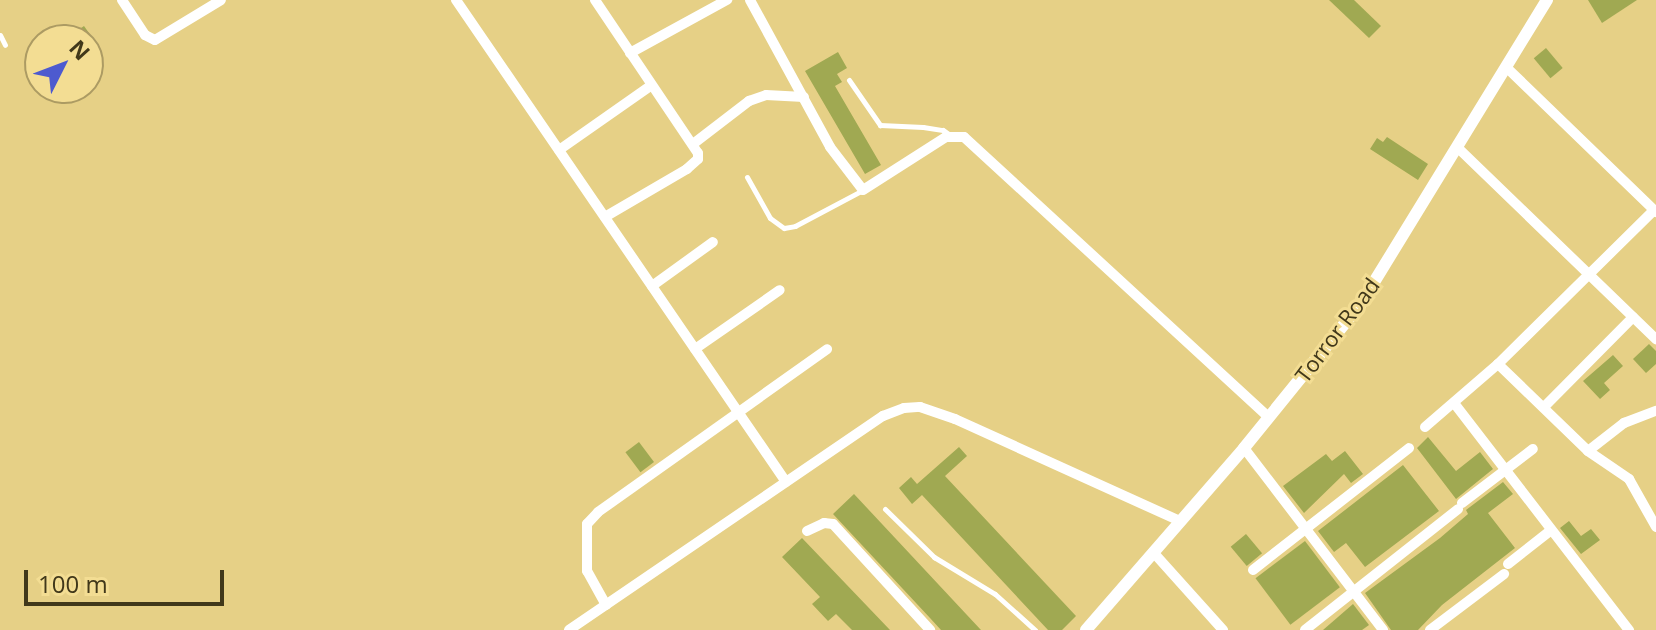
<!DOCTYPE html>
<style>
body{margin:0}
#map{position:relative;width:1656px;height:630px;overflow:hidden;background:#e6d086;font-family:"Open Sans",sans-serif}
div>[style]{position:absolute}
.building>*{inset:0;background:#a0a952;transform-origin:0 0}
.service>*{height:5px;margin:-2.5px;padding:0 2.5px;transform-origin:2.5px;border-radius:2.5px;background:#fff}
.minor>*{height:10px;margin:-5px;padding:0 5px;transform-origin:5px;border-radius:5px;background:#fff}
.tertiary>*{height:12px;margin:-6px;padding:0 6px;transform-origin:6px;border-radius:6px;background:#fff}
span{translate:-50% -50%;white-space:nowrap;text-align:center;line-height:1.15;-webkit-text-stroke:6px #f3dd93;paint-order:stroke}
.street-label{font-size:22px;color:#41381a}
.north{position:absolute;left:24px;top:24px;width:80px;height:80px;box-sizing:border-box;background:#f3dd93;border:2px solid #ac9b63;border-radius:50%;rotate:48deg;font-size:22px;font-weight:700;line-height:32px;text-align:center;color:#41381a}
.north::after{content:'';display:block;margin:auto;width:28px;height:36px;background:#4d5acf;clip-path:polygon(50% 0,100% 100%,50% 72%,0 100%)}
.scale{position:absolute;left:24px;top:570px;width:200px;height:36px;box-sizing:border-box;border:4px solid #41381a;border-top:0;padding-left:10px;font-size:24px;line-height:28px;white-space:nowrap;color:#41381a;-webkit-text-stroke:6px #f3dd93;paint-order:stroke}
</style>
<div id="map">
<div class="building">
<div style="clip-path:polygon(1329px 0,1354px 0,1381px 26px,1369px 38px)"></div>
<div style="clip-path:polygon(1588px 0,1637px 0,1602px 23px)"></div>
<div style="clip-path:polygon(84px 26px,101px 50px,88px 59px,88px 40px,64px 40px)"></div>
<div style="left:1546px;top:48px;width:26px;height:16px;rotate:50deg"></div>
<div style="clip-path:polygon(838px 52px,847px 68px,837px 74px,842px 82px,835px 86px,881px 165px,865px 174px,805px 71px)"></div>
<div style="clip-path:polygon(1387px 137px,1428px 164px,1418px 180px,1370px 149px,1377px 138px,1383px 142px)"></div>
<div style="clip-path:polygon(1649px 344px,1656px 351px,1656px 364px,1646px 373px,1633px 359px)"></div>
<div style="clip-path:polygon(1613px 355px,1623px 366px,1604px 383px,1610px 390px,1600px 399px,1583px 381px)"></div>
<div style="clip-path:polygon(1428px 437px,1456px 471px,1480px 452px,1493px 469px,1456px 499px,1417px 448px)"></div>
<div style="left:639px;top:442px;width:25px;height:17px;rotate:53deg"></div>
<div style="clip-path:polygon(959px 447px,967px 456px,945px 476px,1076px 616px,1062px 630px,1048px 630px,922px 495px,912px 504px,899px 488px,911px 477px,917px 484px)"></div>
<div style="clip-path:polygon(1345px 451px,1363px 474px,1351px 483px,1344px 474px,1304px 513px,1283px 486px,1326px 454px,1332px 461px)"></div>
<div style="clip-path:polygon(1403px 465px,1439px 511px,1365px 567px,1346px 543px,1334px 552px,1318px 531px)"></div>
<div style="clip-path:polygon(1503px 482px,1513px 494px,1488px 513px,1515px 548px,1442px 605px,1418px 630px,1391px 630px,1365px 593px,1440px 538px,1468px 514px,1466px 510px)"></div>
<div style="clip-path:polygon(854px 494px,981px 630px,941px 630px,930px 618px,833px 514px)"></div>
<div style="clip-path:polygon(1569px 521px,1581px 536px,1591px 529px,1600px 540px,1581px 554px,1560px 528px)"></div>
<div style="left:1246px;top:534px;width:25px;height:20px;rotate:50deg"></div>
<div style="clip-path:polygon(802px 538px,890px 630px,852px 630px,836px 614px,828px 621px,812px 604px,820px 597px,782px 557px)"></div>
<div style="left:1305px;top:541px;width:58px;height:62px;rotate:53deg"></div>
<div style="clip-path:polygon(1353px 604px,1369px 625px,1362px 630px,1323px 630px)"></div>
</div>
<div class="service">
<div style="left:0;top:35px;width:11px;rotate:63deg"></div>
<div style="left:849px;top:80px;width:55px;rotate:55.4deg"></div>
<div style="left:880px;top:125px;width:43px;rotate:2.7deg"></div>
<div style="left:923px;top:127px;width:20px;rotate:9deg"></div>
<div style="left:943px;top:130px;width:9px;rotate:36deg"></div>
<div style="left:747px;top:177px;width:47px;rotate:60.7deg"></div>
<div style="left:770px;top:218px;width:17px;rotate:36deg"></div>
<div style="left:784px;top:228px;width:11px;rotate:-10deg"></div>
<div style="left:795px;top:226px;width:75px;rotate:-27.9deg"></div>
<div style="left:885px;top:509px;width:69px;rotate:44.4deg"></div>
<div style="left:934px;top:557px;width:71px;rotate:31.2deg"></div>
<div style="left:995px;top:594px;width:54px;rotate:42deg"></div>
</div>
<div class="minor">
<div style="left:122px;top:0;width:42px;rotate:56.7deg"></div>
<div style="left:145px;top:35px;width:11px;rotate:27deg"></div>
<div style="left:155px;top:40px;width:77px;rotate:-31.2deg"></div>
<div style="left:456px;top:0;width:584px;rotate:55.6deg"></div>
<div style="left:595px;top:0;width:184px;rotate:56.1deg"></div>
<div style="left:698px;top:153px;width:6px;rotate:90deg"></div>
<div style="left:698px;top:159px;width:15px;rotate:138deg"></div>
<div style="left:687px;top:169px;width:95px;rotate:149.7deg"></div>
<div style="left:750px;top:0;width:167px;rotate:61.4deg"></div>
<div style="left:830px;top:147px;width:54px;rotate:52.5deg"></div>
<div style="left:863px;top:190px;width:98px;rotate:-32.6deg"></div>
<div style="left:946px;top:137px;width:18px"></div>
<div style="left:964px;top:137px;width:414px;rotate:42.6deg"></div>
<div style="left:630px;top:53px;width:111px;rotate:-28.7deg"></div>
<div style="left:1506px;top:67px;width:209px;rotate:44deg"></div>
<div style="left:693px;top:144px;width:71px;rotate:-37.5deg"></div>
<div style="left:749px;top:101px;width:18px;rotate:-19deg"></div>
<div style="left:766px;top:95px;width:38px;rotate:3deg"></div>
<div style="left:1457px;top:147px;width:277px;rotate:44deg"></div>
<div style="left:559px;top:150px;width:113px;rotate:-35deg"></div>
<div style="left:652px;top:286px;width:75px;rotate:-35.8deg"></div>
<div style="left:695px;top:349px;width:103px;rotate:-34.8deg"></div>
<div style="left:1498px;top:364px;width:125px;rotate:44deg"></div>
<div style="left:1588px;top:451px;width:50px;rotate:34.3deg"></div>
<div style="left:1629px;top:479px;width:55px;rotate:60.6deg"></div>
<div style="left:1454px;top:403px;width:287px;rotate:52.4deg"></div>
<div style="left:1545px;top:406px;width:125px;rotate:-45.3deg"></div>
<div style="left:1425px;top:427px;width:96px;rotate:-40.8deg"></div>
<div style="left:1498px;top:364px;width:218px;rotate:-44.6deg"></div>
<div style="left:1244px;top:448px;width:229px;rotate:52.6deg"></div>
<div style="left:1588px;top:451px;width:46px;rotate:-37.9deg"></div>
<div style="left:1624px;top:423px;width:34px;rotate:-21deg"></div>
<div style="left:1462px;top:503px;width:89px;rotate:-37.3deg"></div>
<div style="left:807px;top:531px;width:19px;rotate:-25deg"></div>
<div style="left:824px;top:523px;width:9px;rotate:6deg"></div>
<div style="left:833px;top:524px;width:144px;rotate:47.5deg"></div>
<div style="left:1153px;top:552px;width:105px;rotate:48.1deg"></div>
<div style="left:1508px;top:564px;width:53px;rotate:-38.2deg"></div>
<div style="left:1253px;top:570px;width:198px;rotate:-38deg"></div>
<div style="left:606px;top:605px;width:39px;rotate:-119deg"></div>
<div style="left:587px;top:571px;width:47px;rotate:-90deg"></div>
<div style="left:587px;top:524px;width:16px;rotate:-47deg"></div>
<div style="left:598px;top:512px;width:281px;rotate:-35.4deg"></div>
<div style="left:569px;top:630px;width:380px;rotate:-34.3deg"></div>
<div style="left:883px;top:416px;width:22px;rotate:-21deg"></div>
<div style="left:904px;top:408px;width:16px;rotate:-4deg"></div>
<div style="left:920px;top:407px;width:37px;rotate:19deg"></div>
<div style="left:955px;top:419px;width:247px;rotate:24.4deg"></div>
<div style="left:1305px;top:630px;width:195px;rotate:-38.3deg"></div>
<div style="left:1430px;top:630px;width:93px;rotate:-37.1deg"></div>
</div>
<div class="tertiary">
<div style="left:1086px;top:630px;width:241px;rotate:-49deg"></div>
<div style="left:1244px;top:448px;width:184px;rotate:-51deg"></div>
<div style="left:1360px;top:305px;width:358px;rotate:-58.5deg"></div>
</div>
<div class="street-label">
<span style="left:1337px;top:330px;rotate:-53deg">Torror Road</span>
</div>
<div class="north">N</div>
<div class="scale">100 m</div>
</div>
